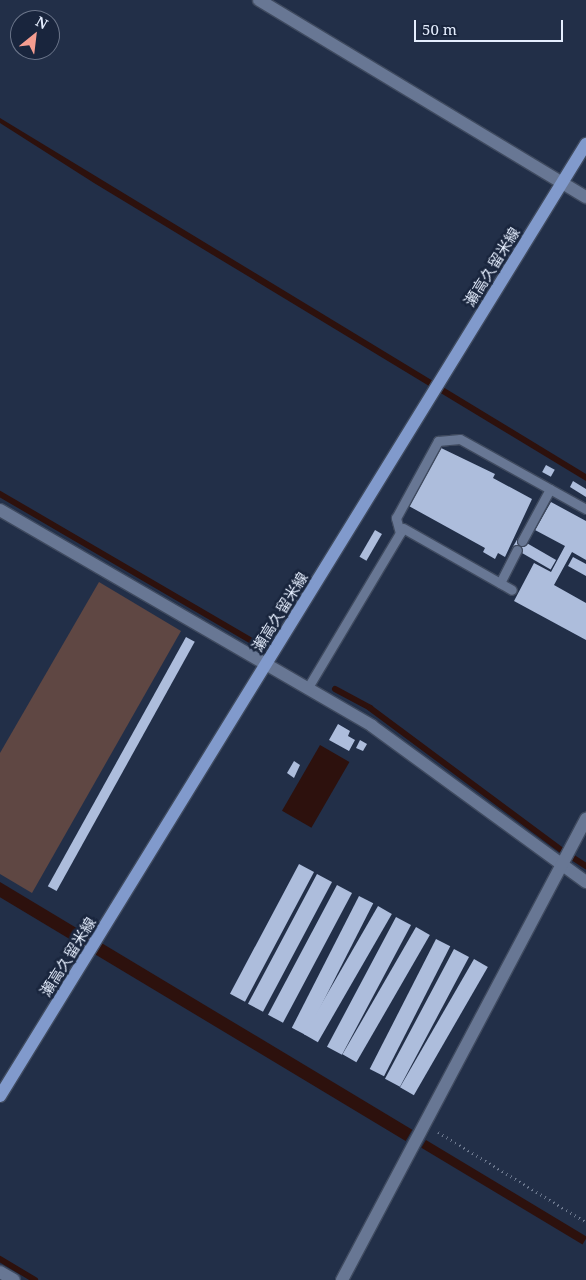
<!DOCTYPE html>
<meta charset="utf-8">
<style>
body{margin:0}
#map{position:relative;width:586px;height:1280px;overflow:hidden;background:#222f48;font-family:"Noto Serif","Noto Sans JP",serif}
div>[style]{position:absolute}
.green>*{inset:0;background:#5f4743}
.water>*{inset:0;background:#2d110d;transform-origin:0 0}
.stream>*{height:6px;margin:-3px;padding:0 3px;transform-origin:3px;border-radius:3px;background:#2d110d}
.building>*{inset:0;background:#adbddc;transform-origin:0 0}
.path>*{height:3px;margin-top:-1.5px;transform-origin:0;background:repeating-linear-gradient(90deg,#6b778d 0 1px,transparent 0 5px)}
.roads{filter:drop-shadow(1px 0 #3f4a5f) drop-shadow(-1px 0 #3f4a5f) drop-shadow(0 1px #3f4a5f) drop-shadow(0 -1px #3f4a5f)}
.lane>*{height:9px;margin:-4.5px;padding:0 4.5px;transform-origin:4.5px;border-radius:4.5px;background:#687794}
.street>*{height:12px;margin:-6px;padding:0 6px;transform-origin:6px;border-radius:6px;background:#687794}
.primary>*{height:12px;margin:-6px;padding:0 6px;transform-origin:6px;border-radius:6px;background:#819acc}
span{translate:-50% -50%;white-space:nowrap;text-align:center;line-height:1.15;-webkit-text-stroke:5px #19253d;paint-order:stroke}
.street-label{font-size:15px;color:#e5eefe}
.north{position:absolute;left:10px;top:10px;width:50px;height:50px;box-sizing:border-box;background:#19253d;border:1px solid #6b758a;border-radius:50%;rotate:29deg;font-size:14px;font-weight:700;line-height:20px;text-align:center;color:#e5eefe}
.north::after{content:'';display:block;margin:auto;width:18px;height:22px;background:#f59d90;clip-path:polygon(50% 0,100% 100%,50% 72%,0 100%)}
.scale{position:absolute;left:414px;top:20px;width:149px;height:22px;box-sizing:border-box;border:2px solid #e5eefe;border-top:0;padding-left:6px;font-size:15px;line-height:18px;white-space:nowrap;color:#e5eefe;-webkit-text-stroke:4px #19253d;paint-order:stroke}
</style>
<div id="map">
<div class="green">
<div style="clip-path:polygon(99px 582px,181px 631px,32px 893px,0 874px,0 753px)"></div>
</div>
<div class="water">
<div style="clip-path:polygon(0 118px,586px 474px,586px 481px,94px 183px,0 123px)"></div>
<div style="left:320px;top:745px;width:34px;height:76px;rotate:30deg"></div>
<div style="left:0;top:882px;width:481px;height:13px;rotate:31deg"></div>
<div style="left:426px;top:1140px;width:188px;height:9px;rotate:31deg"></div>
</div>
<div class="stream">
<div style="left:0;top:494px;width:303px;rotate:30.3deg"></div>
<div style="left:335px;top:689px;width:40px;rotate:28deg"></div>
<div style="left:370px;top:708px;width:238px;rotate:36.6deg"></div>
<div style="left:572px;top:857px;width:17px;rotate:33deg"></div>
<div style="left:0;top:1259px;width:41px;rotate:31deg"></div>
</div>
<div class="building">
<div style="clip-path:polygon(439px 447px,495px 474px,493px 478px,532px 499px,505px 557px,498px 553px,495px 559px,483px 552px,485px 548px,407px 505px)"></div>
<div style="left:546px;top:465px;width:10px;height:8px;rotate:29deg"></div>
<div style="clip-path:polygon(573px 481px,586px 489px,586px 497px,570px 487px)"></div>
<div style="clip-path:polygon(551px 502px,586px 521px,586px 560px,572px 552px,554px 585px,586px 603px,586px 640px,514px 601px,534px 563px,551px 572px,565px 546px,535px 530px)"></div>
<div style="left:375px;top:530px;width:8px;height:31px;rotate:30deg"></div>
<div style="left:518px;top:538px;width:44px;height:11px;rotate:30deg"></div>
<div style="clip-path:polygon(573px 557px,586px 564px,586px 576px,568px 566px)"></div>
<div style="left:186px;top:637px;width:10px;height:285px;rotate:29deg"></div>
<div style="clip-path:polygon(338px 724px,350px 731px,348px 736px,355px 740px,349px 751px,329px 740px)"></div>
<div style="clip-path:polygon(360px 740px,367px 744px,363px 751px,356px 748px)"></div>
<div style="clip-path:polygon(294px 761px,300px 765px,294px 778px,287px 773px)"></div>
<div style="left:299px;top:864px;width:17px;height:147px;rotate:28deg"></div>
<div style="left:317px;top:874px;width:17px;height:147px;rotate:28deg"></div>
<div style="left:337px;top:885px;width:17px;height:147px;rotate:28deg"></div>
<div style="left:359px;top:896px;width:16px;height:148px;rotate:27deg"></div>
<div style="left:378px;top:906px;width:16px;height:148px;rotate:30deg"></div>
<div style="left:396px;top:917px;width:17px;height:147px;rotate:28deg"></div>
<div style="left:416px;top:927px;width:16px;height:147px;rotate:30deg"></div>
<div style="left:436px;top:939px;width:16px;height:146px;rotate:27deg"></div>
<div style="left:454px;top:949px;width:17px;height:147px;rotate:28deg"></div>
<div style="left:474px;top:959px;width:16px;height:148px;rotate:30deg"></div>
</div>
<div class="path">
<div style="left:438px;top:1132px;width:173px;rotate:31.3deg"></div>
</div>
<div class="roads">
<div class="lane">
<div style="left:400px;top:533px;width:16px;rotate:-105deg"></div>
<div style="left:396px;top:518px;width:88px;rotate:-61.4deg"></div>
<div style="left:438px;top:441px;width:22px;rotate:-5deg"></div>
<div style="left:460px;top:439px;width:144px;rotate:29.1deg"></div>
<div style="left:522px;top:541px;width:59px;rotate:-61.7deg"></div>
<div style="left:500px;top:583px;width:37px;rotate:-63deg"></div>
<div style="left:307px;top:689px;width:187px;rotate:-59.2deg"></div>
<div style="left:403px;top:528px;width:125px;rotate:29.6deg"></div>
</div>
<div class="street">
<div style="left:259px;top:0;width:382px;rotate:31.1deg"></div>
<div style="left:0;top:510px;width:430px;rotate:30.1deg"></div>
<div style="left:372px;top:726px;width:265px;rotate:36.1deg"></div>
<div style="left:0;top:1272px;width:16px;rotate:30deg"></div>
<div style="left:342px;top:1280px;width:522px;rotate:-62.11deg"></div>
</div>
<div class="primary">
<div style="left:0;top:1096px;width:1118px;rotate:-58.39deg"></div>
</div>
</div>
<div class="street-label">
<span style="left:492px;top:267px;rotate:-58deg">瀬高久留米線</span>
<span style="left:280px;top:612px;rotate:-58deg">瀬高久留米線</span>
<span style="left:68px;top:957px;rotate:-58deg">瀬高久留米線</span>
</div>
<div class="north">N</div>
<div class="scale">50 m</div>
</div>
